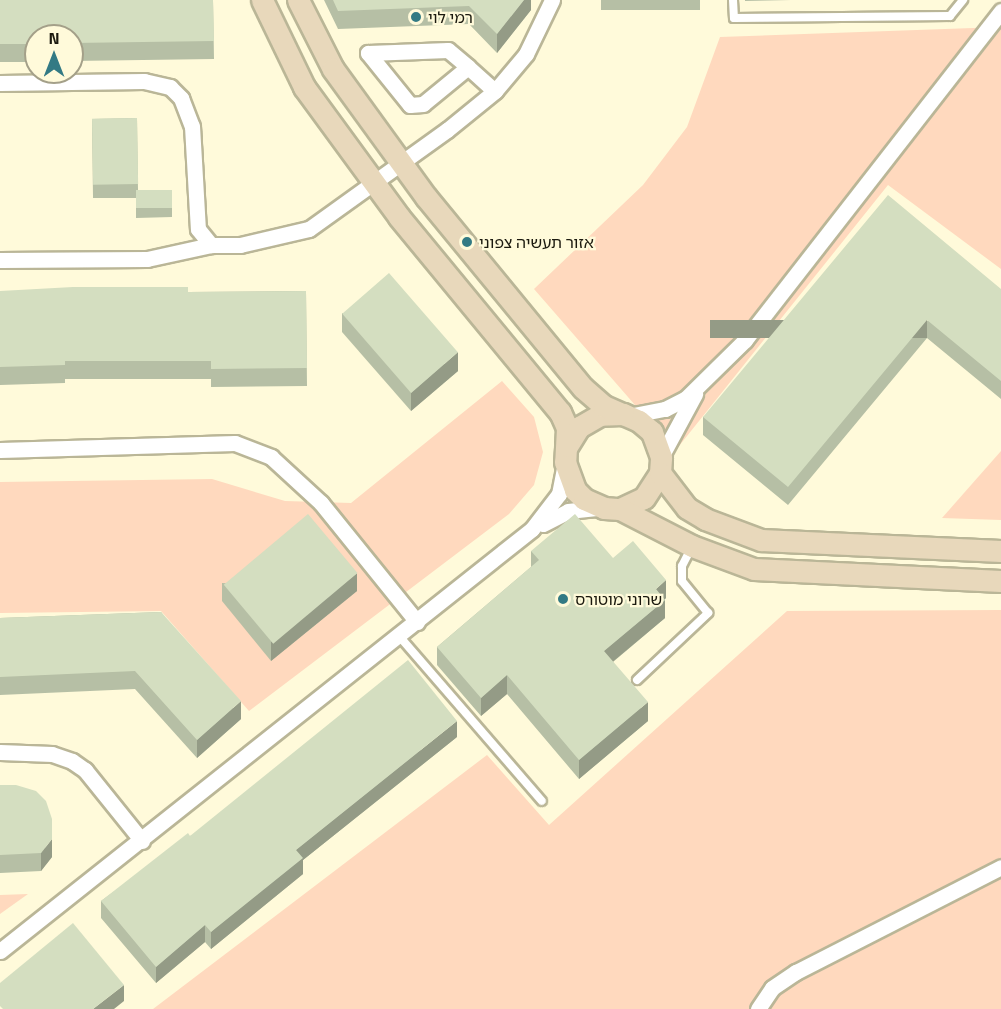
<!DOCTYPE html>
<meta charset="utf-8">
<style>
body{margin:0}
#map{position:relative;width:1001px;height:1009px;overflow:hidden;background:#fffada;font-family:"Titillium Web","Noto Sans Hebrew",sans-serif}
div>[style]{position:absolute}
.green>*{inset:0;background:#ffd9be}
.roads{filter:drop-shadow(2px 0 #bab697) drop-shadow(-2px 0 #bab697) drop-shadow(0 2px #bab697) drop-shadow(0 -2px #bab697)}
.lane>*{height:8px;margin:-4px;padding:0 4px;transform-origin:4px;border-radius:4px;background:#fff}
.street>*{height:15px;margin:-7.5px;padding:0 7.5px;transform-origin:7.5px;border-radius:7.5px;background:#fff}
.secondary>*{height:21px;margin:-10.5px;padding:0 10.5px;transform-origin:10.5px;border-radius:10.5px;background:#e8d8bb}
.wall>*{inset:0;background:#b6bfa5;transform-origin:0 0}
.shaded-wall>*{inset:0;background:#949b86;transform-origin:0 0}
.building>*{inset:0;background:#d4dec0;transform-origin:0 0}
.dots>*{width:16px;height:16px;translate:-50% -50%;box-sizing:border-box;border:3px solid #fffada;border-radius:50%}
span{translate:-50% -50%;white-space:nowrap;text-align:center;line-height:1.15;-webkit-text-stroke:4.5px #fffada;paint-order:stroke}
.poi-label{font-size:16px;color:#1c1a0f}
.left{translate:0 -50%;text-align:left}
.north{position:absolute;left:24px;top:24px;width:60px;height:60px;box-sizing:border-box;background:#fffada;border:2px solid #a4a089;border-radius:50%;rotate:0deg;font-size:16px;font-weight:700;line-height:24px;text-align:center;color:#1c1a0f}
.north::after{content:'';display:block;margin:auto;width:21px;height:27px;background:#337a84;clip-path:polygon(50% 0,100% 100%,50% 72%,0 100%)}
</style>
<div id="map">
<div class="green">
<div style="clip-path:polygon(1001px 27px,1001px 269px,888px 185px,675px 451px,534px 289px,643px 185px,687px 127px,720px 37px)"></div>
<div style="clip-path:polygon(502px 381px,534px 417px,543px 452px,534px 485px,509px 514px,249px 711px,161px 611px,0 613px,0 482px,212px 479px,285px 501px,351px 503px)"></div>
<div style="clip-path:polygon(1001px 451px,1001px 520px,942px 518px)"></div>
<div style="clip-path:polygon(1001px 610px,1001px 1009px,153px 1009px,487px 755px,549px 825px,787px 611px)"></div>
<div style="clip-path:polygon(28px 894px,0 914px,0 895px)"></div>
</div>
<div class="roads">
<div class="lane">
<div style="left:733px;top:0;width:18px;rotate:87deg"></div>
<div style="left:734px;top:18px;width:216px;rotate:-0.5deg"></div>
<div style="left:950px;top:16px;width:21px;rotate:-51deg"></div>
<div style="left:399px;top:636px;width:218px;rotate:49.1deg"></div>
<div style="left:637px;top:680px;width:98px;rotate:-43.3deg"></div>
<div style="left:708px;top:613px;width:41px;rotate:-129.1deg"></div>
<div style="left:682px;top:581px;width:15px;rotate:-90deg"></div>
<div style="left:682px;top:566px;width:22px;rotate:-63deg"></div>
</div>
<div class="street">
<div style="left:468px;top:67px;width:58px;rotate:140.6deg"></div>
<div style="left:423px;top:104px;width:13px;rotate:176deg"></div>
<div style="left:410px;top:105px;width:67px;rotate:-128.9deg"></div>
<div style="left:368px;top:53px;width:80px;rotate:-2.1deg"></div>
<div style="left:448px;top:50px;width:26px;rotate:40deg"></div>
<div style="left:468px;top:67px;width:36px;rotate:42deg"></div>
<div style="left:0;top:83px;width:144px;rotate:-0.8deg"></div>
<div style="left:144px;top:81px;width:27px;rotate:13deg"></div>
<div style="left:170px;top:87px;width:16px;rotate:45deg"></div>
<div style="left:181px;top:98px;width:30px;rotate:69deg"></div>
<div style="left:192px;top:126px;width:103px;rotate:86.7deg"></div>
<div style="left:198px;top:229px;width:21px;rotate:51deg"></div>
<div style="left:211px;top:245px;width:29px"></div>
<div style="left:240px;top:245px;width:71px;rotate:-13.1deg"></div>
<div style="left:309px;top:229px;width:170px;rotate:-35.7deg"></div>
<div style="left:447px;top:130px;width:62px;rotate:-39.1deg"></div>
<div style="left:495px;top:91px;width:48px;rotate:-50deg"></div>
<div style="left:526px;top:54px;width:60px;rotate:-64.3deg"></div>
<div style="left:0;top:260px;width:147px;rotate:-0.4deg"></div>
<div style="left:147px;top:259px;width:66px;rotate:-12.3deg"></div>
<div style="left:628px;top:416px;width:38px;rotate:-11deg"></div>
<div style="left:665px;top:409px;width:22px;rotate:-27deg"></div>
<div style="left:685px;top:399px;width:84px;rotate:-44.5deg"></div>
<div style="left:745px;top:340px;width:417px;rotate:-52.1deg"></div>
<div style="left:0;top:450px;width:235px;rotate:-1.7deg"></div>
<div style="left:235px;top:443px;width:39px;rotate:21deg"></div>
<div style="left:271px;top:457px;width:68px;rotate:42.6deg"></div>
<div style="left:321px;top:503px;width:153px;rotate:51.1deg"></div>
<div style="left:661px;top:457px;width:72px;rotate:-61.6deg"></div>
<div style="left:543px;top:524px;width:28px;rotate:-27deg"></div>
<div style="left:568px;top:511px;width:31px;rotate:-6deg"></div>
<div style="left:0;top:752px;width:52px;rotate:2.2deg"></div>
<div style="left:52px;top:754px;width:21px;rotate:19deg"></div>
<div style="left:72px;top:761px;width:16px;rotate:35deg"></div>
<div style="left:85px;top:770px;width:91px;rotate:51.2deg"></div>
<div style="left:0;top:951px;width:679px;rotate:-38.42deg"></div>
<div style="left:532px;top:529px;width:44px;rotate:-52.4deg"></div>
<div style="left:559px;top:494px;width:33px;rotate:-79deg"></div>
<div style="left:758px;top:1009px;width:25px;rotate:-56deg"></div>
<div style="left:772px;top:988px;width:29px;rotate:-34deg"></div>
<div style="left:796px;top:972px;width:230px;rotate:-27.1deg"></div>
</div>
<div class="secondary">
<div style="left:262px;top:0;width:97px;rotate:64.2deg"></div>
<div style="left:304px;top:87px;width:161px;rotate:53.8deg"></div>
<div style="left:399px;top:217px;width:253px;rotate:50.5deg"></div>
<div style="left:560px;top:412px;width:17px;rotate:66deg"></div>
<div style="left:567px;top:428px;width:34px;rotate:93deg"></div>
<div style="left:565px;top:462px;width:30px;rotate:70deg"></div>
<div style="left:575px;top:490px;width:13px;rotate:45deg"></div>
<div style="left:584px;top:499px;width:22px;rotate:24deg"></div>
<div style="left:604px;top:508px;width:16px;rotate:4deg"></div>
<div style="left:620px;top:509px;width:26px;rotate:-25deg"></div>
<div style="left:644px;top:498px;width:30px;rotate:-57deg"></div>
<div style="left:660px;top:473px;width:16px;rotate:-86deg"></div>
<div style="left:661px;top:457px;width:27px;rotate:-110deg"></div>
<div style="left:652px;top:432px;width:17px;rotate:-140deg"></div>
<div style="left:639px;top:421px;width:17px;rotate:-156deg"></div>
<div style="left:623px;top:414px;width:23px;rotate:178deg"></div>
<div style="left:600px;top:415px;width:24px;rotate:150deg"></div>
<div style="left:579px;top:427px;width:22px;rotate:122deg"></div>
<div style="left:298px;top:0;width:77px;rotate:63.1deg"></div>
<div style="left:333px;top:69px;width:158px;rotate:54deg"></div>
<div style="left:426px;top:197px;width:247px;rotate:50.6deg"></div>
<div style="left:583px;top:388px;width:28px;rotate:41deg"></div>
<div style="left:604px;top:406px;width:20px;rotate:24deg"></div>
<div style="left:660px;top:473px;width:44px;rotate:52.4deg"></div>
<div style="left:687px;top:508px;width:21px;rotate:31deg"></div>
<div style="left:705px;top:519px;width:60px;rotate:20.6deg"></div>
<div style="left:761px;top:540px;width:240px;rotate:2.6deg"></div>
<div style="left:620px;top:509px;width:81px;rotate:27.2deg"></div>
<div style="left:692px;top:546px;width:66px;rotate:20.4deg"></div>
<div style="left:754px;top:569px;width:247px;rotate:2.8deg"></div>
</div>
</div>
<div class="wall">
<div style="clip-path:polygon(0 0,213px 0,214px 59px,72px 61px,72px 36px,36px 36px,36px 62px,0 62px)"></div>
<div style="clip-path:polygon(324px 0,531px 0,531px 10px,497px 53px,469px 24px,338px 29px)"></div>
<div style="left:601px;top:0;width:99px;height:10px"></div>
<div style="clip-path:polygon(745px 0,791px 0,745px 1px)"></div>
<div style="clip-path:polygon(137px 118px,138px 190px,172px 190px,172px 217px,136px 218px,136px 198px,93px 198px,92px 119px)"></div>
<div style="clip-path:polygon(1001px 289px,1001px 399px,927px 338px,788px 505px,703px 435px,703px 417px)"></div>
<div style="clip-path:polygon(0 291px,188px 292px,306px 291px,307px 386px,211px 387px,211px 379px,65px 379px,65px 383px,0 385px)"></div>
<div style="clip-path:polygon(342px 313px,458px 371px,411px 411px,342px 332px)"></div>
<div style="clip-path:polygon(531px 551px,613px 558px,666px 598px,665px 599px,665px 618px,613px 662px,648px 721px,579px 779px,507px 694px,481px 716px,437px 665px,437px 647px,531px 567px)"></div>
<div style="clip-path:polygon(222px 583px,357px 591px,271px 661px,222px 601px)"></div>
<div style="clip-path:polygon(161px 612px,241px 719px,197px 758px,135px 689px,0 695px,0 618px)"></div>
<div style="clip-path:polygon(457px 737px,303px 860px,303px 874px,211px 949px,205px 942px,156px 983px,101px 918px,101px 901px,190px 836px)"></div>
<div style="clip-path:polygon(0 785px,52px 857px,41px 871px,0 873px)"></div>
</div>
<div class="shaded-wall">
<div style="clip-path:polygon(524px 0,531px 0,531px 10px,497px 53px,497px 34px)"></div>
<div style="left:927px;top:320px;width:18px;height:217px;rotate:90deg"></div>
<div style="clip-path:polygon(458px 352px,458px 371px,411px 411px,411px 393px)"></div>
<div style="clip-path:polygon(357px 573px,357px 591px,271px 661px,271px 642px)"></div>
<div style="clip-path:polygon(666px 580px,666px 598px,656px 607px,656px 589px)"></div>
<div style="clip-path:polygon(665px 600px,665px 618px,604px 669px,604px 651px)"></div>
<div style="clip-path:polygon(507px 675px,507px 694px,481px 716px,481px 698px)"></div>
<div style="clip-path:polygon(241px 701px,241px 719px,197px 758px,197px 740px)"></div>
<div style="clip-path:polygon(648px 702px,648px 721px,579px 779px,579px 760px)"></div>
<div style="clip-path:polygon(457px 721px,457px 737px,303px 860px,303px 874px,211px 949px,211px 932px,296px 850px)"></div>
<div style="clip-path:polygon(52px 839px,52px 857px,41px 871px,41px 853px)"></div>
<div style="clip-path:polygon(205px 925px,205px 942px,156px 983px,156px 967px)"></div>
<div style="clip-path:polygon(124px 985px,124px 1001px,114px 1009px,93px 1009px)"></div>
</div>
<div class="building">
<div style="clip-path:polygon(0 0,213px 0,214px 41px,72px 43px,72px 36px,36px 36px,36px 44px,0 44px)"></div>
<div style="clip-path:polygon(333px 0,524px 0,497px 34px,469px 6px,338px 11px)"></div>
<div style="left:137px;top:118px;width:66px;height:45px;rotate:89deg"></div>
<div style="left:136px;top:190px;width:36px;height:18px"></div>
<div style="clip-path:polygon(888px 195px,1001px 289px,1001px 381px,927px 320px,788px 487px,703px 417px)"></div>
<div style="left:389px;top:273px;width:105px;height:62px;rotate:49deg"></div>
<div style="clip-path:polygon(73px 287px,188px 287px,188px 292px,306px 291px,307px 368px,211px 369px,211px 361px,65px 361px,65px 365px,0 367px,0 291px)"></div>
<div style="left:308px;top:514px;width:77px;height:110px;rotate:50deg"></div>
<div style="clip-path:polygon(575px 514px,613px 558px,633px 541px,666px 580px,656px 589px,665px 600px,604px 651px,648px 702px,579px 760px,507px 675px,481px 698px,437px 647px,539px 560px,531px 551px)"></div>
<div style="clip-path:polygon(161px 612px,241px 701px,197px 740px,135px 671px,0 677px,0 618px)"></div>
<div style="clip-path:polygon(408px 660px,457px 721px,296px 850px,303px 858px,211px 932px,205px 925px,156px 967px,101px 901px,188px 833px,190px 836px)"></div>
<div style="clip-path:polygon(0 785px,16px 785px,36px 791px,46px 801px,52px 819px,52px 839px,41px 853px,0 855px)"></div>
<div style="clip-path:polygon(73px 923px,124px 985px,93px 1009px,3px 1009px,0 1006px,0 983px)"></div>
</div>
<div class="dots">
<div style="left:416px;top:17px;background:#337a84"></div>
<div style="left:467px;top:242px;background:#337a84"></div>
<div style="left:563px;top:599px;background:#337a84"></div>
</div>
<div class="poi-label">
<span class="left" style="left:428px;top:17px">רמי לוי</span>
<span class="left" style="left:479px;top:242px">אזור תעשיה צפוני</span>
<span class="left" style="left:575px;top:599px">שרוני מוטורס</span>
</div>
<div class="north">N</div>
</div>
